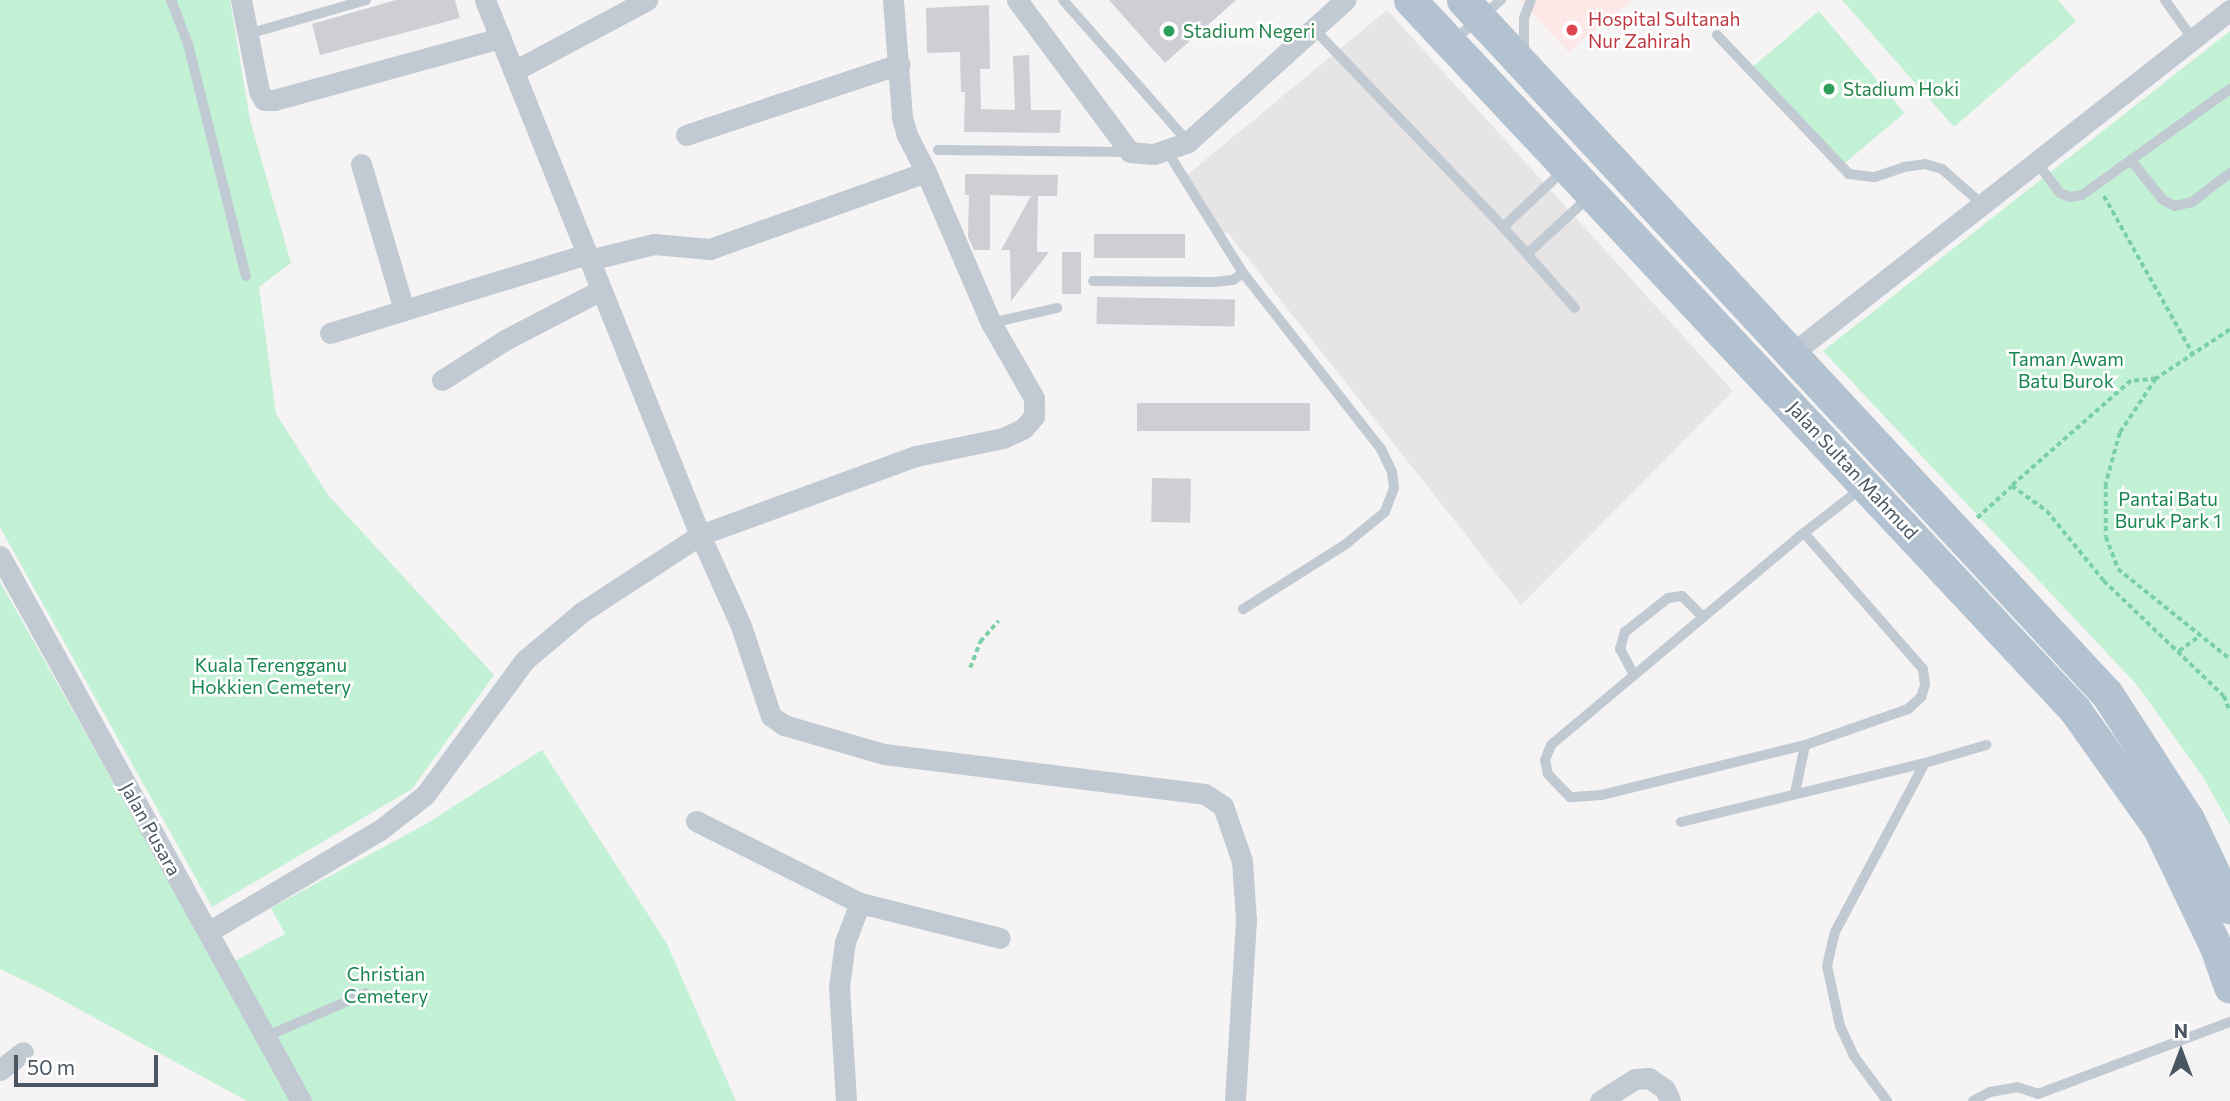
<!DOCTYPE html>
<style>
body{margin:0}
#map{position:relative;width:2230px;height:1101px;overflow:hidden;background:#f5f3f3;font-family:Commissioner,sans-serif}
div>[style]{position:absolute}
.education>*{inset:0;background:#e6e4e5}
.medical>*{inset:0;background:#fce8e6}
.green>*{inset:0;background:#c3f1d5;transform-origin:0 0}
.building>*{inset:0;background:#cdcfd5;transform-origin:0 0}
.path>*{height:3.5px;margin-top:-1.75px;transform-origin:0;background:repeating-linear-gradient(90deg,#7ad0a6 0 5px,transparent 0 8.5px)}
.lane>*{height:10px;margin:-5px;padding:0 5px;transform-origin:5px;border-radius:5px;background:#c1cad2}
.street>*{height:21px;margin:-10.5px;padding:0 10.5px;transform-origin:10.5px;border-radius:10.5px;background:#c1cad2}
.primary>*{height:33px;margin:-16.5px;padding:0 16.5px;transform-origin:16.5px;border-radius:16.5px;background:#b3c2d1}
.dots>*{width:19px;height:19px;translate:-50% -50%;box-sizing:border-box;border:4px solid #fff;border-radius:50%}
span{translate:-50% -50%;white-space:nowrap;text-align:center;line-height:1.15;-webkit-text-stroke:5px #fff;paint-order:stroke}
.health-label{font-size:19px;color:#be3a42}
.left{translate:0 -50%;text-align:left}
.leisure-label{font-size:19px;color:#27864d}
.park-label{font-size:19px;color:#17864f}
.street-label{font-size:19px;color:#4a5661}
.north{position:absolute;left:2146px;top:1017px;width:70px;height:70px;-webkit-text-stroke:5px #fff;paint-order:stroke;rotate:0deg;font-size:19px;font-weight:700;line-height:28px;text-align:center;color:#4a5661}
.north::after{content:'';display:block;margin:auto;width:24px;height:32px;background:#4a5661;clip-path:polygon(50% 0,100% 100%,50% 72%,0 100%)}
.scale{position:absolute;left:14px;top:1055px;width:144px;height:32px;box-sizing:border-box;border:4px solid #4a5661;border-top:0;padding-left:9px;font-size:21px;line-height:24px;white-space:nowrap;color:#4a5661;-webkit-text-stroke:5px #fff;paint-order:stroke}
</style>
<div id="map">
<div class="education">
<div style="clip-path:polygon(1387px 10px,1733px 391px,1521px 605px,1227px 232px,1222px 234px,1187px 175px)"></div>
</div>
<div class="medical">
<div style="clip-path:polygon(1520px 0,1632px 0,1568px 52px)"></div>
</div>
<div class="green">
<div style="clip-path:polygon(0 0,230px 0,250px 120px,291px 263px,259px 287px,276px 414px,328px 495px,494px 675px,412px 789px,212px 907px,0 527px)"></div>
<div style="clip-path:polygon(1842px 0,2058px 0,2076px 21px,1954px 127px)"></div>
<div style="left:1819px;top:11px;width:133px;height:86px;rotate:50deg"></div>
<div style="clip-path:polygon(2230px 31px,2230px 825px,2203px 777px,2137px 685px,1823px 351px)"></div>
<div style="clip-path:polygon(0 582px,224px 978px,290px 1101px,247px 1101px,42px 989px,0 969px)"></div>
<div style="clip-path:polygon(542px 750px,667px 944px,736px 1101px,312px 1101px,235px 961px,285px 934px,271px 908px,426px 824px)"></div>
</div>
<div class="building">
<div style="clip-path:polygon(396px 0,455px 0,460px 18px,320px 55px,312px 24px)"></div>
<div style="clip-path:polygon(1109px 0,1236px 0,1165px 63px)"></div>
<div style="clip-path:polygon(989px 5px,990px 69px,980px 69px,981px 109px,1015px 110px,1013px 56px,1029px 55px,1031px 110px,1061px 110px,1060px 133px,964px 132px,965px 92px,961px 92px,960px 52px,927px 53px,926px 8px)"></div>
<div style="clip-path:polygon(965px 174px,1058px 175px,1057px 196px,1038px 196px,1037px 252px,1049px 252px,1011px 301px,1010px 250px,1001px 250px,1031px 196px,990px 195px,990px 250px,974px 250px,968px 237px,969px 195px,965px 195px)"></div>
<div style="left:1185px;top:234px;width:24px;height:91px;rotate:90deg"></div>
<div style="left:1062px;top:252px;width:19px;height:42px"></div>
<div style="left:1097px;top:297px;width:138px;height:27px;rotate:1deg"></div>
<div style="left:1310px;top:403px;width:28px;height:173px;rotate:90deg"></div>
<div style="left:1152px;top:478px;width:39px;height:44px;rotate:1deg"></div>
</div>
<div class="path">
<div style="left:2104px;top:196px;width:181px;rotate:60.6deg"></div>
<div style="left:2230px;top:330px;width:89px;rotate:146.5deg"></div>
<div style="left:2156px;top:379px;width:65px;rotate:123.7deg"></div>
<div style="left:2120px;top:433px;width:53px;rotate:105.4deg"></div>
<div style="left:2106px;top:484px;width:53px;rotate:90deg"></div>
<div style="left:2106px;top:537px;width:34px;rotate:69deg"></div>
<div style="left:2118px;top:569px;width:144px;rotate:38.8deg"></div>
<div style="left:2156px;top:379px;width:25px;rotate:175deg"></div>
<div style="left:2131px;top:381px;width:159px;rotate:138.6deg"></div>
<div style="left:2012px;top:486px;width:43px;rotate:35.5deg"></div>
<div style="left:2047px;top:511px;width:90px;rotate:50.8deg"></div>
<div style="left:2104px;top:581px;width:166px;rotate:43.8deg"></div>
<div style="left:2224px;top:696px;width:16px;rotate:68deg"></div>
<div style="left:1977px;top:518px;width:47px;rotate:-42.4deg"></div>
<div style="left:2179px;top:651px;width:26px;rotate:-36deg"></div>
<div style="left:970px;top:668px;width:28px;rotate:-69deg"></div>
<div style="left:980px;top:642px;width:28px;rotate:-49deg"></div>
</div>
<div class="lane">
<div style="left:171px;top:0;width:47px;rotate:68.9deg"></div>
<div style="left:188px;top:44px;width:239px;rotate:76deg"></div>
<div style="left:1063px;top:0;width:189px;rotate:48.6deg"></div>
<div style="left:2165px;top:0;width:47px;rotate:54.6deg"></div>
<div style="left:1313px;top:28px;width:275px;rotate:46.3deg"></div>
<div style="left:1503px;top:227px;width:108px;rotate:48.4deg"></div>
<div style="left:248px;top:34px;width:123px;rotate:-16.1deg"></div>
<div style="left:1717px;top:35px;width:192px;rotate:46.5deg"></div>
<div style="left:1849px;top:174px;width:26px;rotate:7deg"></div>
<div style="left:1875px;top:177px;width:31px;rotate:-19deg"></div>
<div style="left:1904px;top:167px;width:21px;rotate:-8deg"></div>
<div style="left:1925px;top:164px;width:18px;rotate:16deg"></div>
<div style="left:1942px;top:169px;width:52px;rotate:41.1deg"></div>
<div style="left:1454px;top:40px;width:62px;rotate:-40.4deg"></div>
<div style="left:1524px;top:55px;width:37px;rotate:-90deg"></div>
<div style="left:1524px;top:18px;width:19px;rotate:-69deg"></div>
<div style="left:938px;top:150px;width:192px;rotate:0.6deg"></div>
<div style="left:1167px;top:151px;width:144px;rotate:58.1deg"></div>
<div style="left:1243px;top:273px;width:224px;rotate:51.9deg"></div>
<div style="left:1381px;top:449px;width:25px;rotate:64deg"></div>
<div style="left:1392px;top:472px;width:16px;rotate:83deg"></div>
<div style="left:1394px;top:488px;width:26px;rotate:111deg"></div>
<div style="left:1385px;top:512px;width:50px;rotate:140.6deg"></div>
<div style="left:1346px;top:544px;width:122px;rotate:147.7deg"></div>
<div style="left:2035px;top:160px;width:41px;rotate:52.9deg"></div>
<div style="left:2060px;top:193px;width:11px;rotate:22deg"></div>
<div style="left:2070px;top:197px;width:12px;rotate:-9deg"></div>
<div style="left:2082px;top:195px;width:182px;rotate:-35.6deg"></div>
<div style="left:2131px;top:160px;width:51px;rotate:51.3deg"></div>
<div style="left:2163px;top:200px;width:13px;rotate:27deg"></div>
<div style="left:2175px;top:206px;width:17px;rotate:-13deg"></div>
<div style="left:2192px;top:202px;width:48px;rotate:-37.3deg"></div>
<div style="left:1503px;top:227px;width:85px;rotate:-43.1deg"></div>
<div style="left:1527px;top:254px;width:86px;rotate:-42.6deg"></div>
<div style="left:1093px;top:281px;width:121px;rotate:0.5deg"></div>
<div style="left:1214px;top:282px;width:19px;rotate:-6deg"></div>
<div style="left:1233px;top:280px;width:12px;rotate:-35deg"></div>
<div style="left:991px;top:323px;width:68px;rotate:-12.8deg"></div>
<div style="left:1804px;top:533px;width:181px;rotate:48.8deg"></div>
<div style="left:1923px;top:669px;width:16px;rotate:83deg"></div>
<div style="left:1925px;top:685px;width:13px;rotate:108deg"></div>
<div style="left:1921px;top:697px;width:18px;rotate:137deg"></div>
<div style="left:1908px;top:709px;width:109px;rotate:160.7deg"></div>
<div style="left:1805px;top:745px;width:210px;rotate:166.2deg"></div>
<div style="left:1601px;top:795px;width:31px;rotate:176deg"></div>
<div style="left:1570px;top:797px;width:32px;rotate:-134deg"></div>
<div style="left:1548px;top:774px;width:14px;rotate:-102deg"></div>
<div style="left:1545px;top:760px;width:16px;rotate:-68deg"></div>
<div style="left:1551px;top:745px;width:330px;rotate:-40deg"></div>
<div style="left:1804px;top:533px;width:75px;rotate:-37.9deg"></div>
<div style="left:1634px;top:675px;width:30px;rotate:-118deg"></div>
<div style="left:1620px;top:649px;width:18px;rotate:-74deg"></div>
<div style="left:1625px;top:632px;width:55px;rotate:-38.3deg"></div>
<div style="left:1668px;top:598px;width:14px;rotate:-8deg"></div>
<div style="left:1682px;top:596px;width:30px;rotate:45deg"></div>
<div style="left:1795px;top:793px;width:49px;rotate:-78.2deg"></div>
<div style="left:1681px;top:822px;width:251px;rotate:-13.6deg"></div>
<div style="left:1925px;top:763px;width:64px;rotate:-16.4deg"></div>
<div style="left:265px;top:1037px;width:110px;rotate:-23.5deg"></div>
<div style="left:1887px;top:1101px;width:56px;rotate:-126.3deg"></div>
<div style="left:1854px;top:1056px;width:33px;rotate:-115deg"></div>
<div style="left:1840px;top:1026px;width:61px;rotate:-102.2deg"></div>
<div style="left:1827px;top:966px;width:35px;rotate:-77deg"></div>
<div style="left:1835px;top:932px;width:191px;rotate:-62deg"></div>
<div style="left:1973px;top:1101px;width:19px;rotate:-28deg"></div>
<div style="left:1990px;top:1092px;width:27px;rotate:-10deg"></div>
<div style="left:2017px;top:1087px;width:22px;rotate:18deg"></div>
<div style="left:2038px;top:1094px;width:205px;rotate:-20.6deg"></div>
</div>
<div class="street">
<div style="left:241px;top:0;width:93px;rotate:78.8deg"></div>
<div style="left:259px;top:91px;width:10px;rotate:61deg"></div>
<div style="left:264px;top:100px;width:10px"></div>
<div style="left:274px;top:100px;width:235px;rotate:-15.3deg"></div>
<div style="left:485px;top:0;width:577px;rotate:68.11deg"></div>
<div style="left:700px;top:535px;width:100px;rotate:65.7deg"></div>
<div style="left:741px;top:626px;width:95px;rotate:71.6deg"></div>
<div style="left:771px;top:716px;width:16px;rotate:35deg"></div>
<div style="left:784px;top:725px;width:104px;rotate:16.2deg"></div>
<div style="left:884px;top:754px;width:323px;rotate:7.1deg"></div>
<div style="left:1205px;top:794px;width:22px;rotate:34deg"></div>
<div style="left:1223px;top:806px;width:58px;rotate:70.9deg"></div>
<div style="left:1242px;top:861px;width:59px;rotate:86.1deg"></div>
<div style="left:1246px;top:920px;width:181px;rotate:93.5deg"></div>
<div style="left:1017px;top:0;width:189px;rotate:53.4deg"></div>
<div style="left:1130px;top:152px;width:24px;rotate:5deg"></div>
<div style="left:1154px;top:154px;width:36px;rotate:-19deg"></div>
<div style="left:1188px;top:142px;width:212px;rotate:-42.1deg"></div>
<div style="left:514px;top:71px;width:151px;rotate:-28.1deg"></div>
<div style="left:686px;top:135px;width:225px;rotate:-18.4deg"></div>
<div style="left:361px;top:164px;width:152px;rotate:73.6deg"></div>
<div style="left:589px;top:260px;width:67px;rotate:-13.8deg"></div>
<div style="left:654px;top:244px;width:56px;rotate:5.1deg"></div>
<div style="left:710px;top:249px;width:229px;rotate:-19.6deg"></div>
<div style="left:330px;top:333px;width:269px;rotate:-17.1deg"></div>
<div style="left:1790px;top:355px;width:559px;rotate:-38.1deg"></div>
<div style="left:442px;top:380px;width:75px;rotate:-32.4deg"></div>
<div style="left:505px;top:340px;width:108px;rotate:-27.5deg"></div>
<div style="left:0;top:556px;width:623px;rotate:61.09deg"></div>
<div style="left:696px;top:821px;width:183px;rotate:26.6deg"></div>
<div style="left:860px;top:903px;width:144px;rotate:14deg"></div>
<div style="left:208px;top:932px;width:200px;rotate:-30.7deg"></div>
<div style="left:380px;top:830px;width:57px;rotate:-37.9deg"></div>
<div style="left:425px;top:795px;width:168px;rotate:-53.5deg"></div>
<div style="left:525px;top:660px;width:75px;rotate:-40.1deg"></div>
<div style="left:582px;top:612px;width:141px;rotate:-33.1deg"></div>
<div style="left:700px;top:535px;width:230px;rotate:-20.1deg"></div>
<div style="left:916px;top:456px;width:89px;rotate:-11.7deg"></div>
<div style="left:1003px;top:438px;width:23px;rotate:-25deg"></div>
<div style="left:1024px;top:428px;width:16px;rotate:-50deg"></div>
<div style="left:1034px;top:416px;width:18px;rotate:-90deg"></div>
<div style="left:1034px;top:398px;width:86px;rotate:-119.8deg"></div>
<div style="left:991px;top:323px;width:164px;rotate:-113.3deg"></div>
<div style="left:926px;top:172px;width:42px;rotate:-117.2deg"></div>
<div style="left:907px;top:135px;width:19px;rotate:-106deg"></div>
<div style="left:902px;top:117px;width:117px;rotate:-94.4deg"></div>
<div style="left:0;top:1070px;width:29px;rotate:-38deg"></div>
<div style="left:846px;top:1101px;width:114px;rotate:-93.5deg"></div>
<div style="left:839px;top:987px;width:45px;rotate:-82.4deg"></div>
<div style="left:845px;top:942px;width:42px;rotate:-69deg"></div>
<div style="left:1600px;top:1101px;width:41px;rotate:-32.2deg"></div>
<div style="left:1635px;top:1079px;width:14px;rotate:-4deg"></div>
<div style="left:1649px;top:1078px;width:19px;rotate:35deg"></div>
<div style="left:1665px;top:1089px;width:13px;rotate:67deg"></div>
</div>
<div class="primary">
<div style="left:1410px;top:0;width:973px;rotate:46.87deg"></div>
<div style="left:2075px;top:710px;width:145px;rotate:54.6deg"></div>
<div style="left:2159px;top:828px;width:132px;rotate:64.4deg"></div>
<div style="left:2216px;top:947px;width:42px;rotate:70.7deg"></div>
<div style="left:1463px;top:0;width:947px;rotate:47.14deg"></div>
<div style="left:2107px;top:694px;width:149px;rotate:57.1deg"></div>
<div style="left:2188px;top:819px;width:98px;rotate:64.5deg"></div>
</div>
<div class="dots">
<div style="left:1572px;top:30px;background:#e0444e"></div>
<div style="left:1169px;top:31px;background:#2e9e5b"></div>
<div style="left:1829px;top:89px;background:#2e9e5b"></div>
</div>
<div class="health-label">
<span class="left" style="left:1588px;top:30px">Hospital Sultanah<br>Nur Zahirah</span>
</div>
<div class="leisure-label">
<span class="left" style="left:1183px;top:31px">Stadium Negeri</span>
<span class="left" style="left:1843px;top:89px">Stadium Hoki</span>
</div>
<div class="park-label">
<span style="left:2066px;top:370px">Taman Awam<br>Batu Burok</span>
<span style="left:2168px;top:510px">Pantai Batu<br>Buruk Park 1</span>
<span style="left:271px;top:676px">Kuala Terengganu<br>Hokkien Cemetery</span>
<span style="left:386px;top:985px">Christian<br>Cemetery</span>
</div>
<div class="street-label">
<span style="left:1853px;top:470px;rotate:47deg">Jalan Sultan Mahmud</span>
<span style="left:151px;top:829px;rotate:61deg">Jalan Pusara</span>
</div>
<div class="north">N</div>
<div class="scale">50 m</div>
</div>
